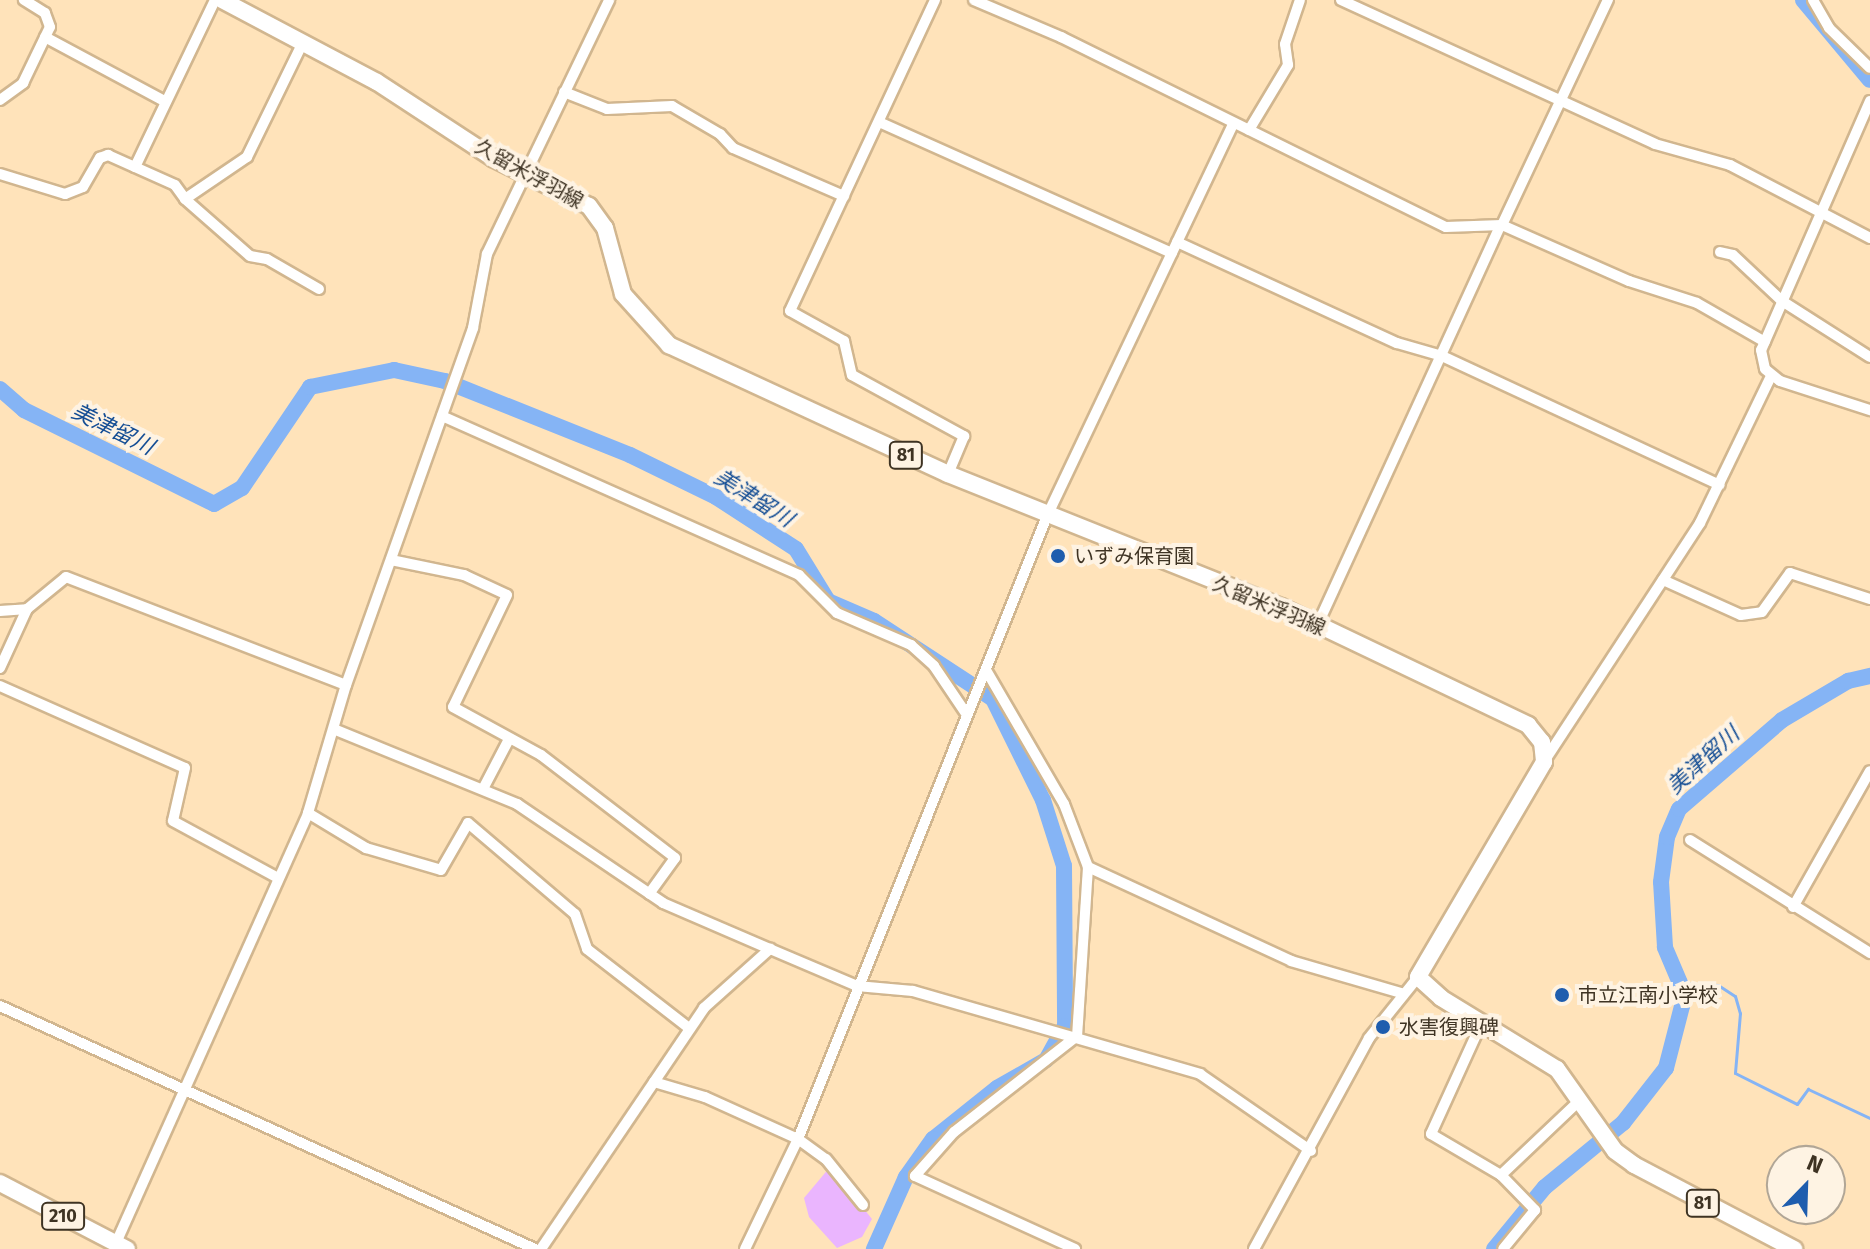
<!DOCTYPE html>
<meta charset="utf-8">
<style>
body{margin:0}
#map{position:relative;width:1870px;height:1249px;overflow:hidden;background:#ffe3ba;font-family:"Fira Sans","Noto Sans JP",sans-serif}
div>[style]{position:absolute}
.green>*{inset:0;background:#eab5fe}
.stream>*{height:3px;margin:-1.5px;padding:0 1.5px;transform-origin:1.5px;border-radius:1.5px;background:#85b4f5}
.river>*{height:16px;margin:-8px;padding:0 8px;transform-origin:8px;border-radius:8px;background:#85b4f5}
.roads{filter:drop-shadow(2px 0 #d1b68f) drop-shadow(-2px 0 #d1b68f) drop-shadow(0 2px #d1b68f) drop-shadow(0 -2px #d1b68f)}
.minor>*{height:10px;margin:-5px;padding:0 5px;transform-origin:5px;border-radius:5px;background:#fff}
.primary>*{height:16px;margin:-8px;padding:0 8px;transform-origin:8px;border-radius:8px;background:#fff}
.trunk>*{height:16px;margin:-8px;padding:0 8px;transform-origin:8px;border-radius:8px;background:#fff}
.dots>*{width:22px;height:22px;translate:-50% -50%;box-sizing:border-box;border:4px solid #fef3e3;border-radius:50%}
span{translate:-50% -50%;white-space:nowrap;text-align:center;line-height:1.15;-webkit-text-stroke:8px #fef3e3;paint-order:stroke}
.shield-label span{padding:2px 6px;background:#fef3e3;border:2px solid;border-radius:6px;-webkit-text-stroke-width:0}
.shield-label{font-size:18px;color:#3e3323;font-weight:700}
.street-label{font-size:20px;color:#3e3323}
.poi-label{font-size:20px;color:#3e3323}
.left{translate:0 -50%;text-align:left}
.water-label{font-size:22px;color:#154e95;font-style:italic}
.north{position:absolute;left:1766px;top:1145px;width:80px;height:80px;box-sizing:border-box;background:#fef3e3;border:2px solid #b1a696;border-radius:50%;rotate:23deg;font-size:22px;font-weight:700;line-height:32px;text-align:center;color:#3e3323}
.north::after{content:'';display:block;margin:auto;width:28px;height:36px;background:#1e5dae;clip-path:polygon(50% 0,100% 100%,50% 72%,0 100%)}
</style>
<div id="map">
<div class="green">
<div style="clip-path:polygon(830px 1167px,872px 1219px,862px 1237px,837px 1248px,809px 1217px,804px 1198px)"></div>
</div>
<div class="stream">
<div style="left:1680px;top:983px;width:38px;rotate:3deg"></div>
<div style="left:1718px;top:985px;width:20px;rotate:33deg"></div>
<div style="left:1735px;top:996px;width:18px;rotate:74deg"></div>
<div style="left:1740px;top:1013px;width:60px;rotate:94.8deg"></div>
<div style="left:1735px;top:1073px;width:69px;rotate:26.6deg"></div>
<div style="left:1797px;top:1104px;width:19px;rotate:-54deg"></div>
<div style="left:1808px;top:1089px;width:68px;rotate:25.1deg"></div>
</div>
<div class="river">
<div style="left:1803px;top:0;width:104px;rotate:50.1deg"></div>
<div style="left:0;top:389px;width:32px;rotate:41deg"></div>
<div style="left:24px;top:410px;width:212px;rotate:26.3deg"></div>
<div style="left:214px;top:504px;width:32px;rotate:-30deg"></div>
<div style="left:242px;top:488px;width:122px;rotate:-56deg"></div>
<div style="left:310px;top:387px;width:86px;rotate:-11.4deg"></div>
<div style="left:394px;top:370px;width:52px;rotate:12.2deg"></div>
<div style="left:445px;top:381px;width:199px;rotate:21.8deg"></div>
<div style="left:630px;top:455px;width:96px;rotate:26deg"></div>
<div style="left:716px;top:497px;width:95px;rotate:33deg"></div>
<div style="left:796px;top:549px;width:61px;rotate:58.4deg"></div>
<div style="left:828px;top:601px;width:50px;rotate:23.5deg"></div>
<div style="left:874px;top:621px;width:142px;rotate:33.2deg"></div>
<div style="left:993px;top:699px;width:113px;rotate:63.7deg"></div>
<div style="left:1043px;top:800px;width:69px;rotate:72.3deg"></div>
<div style="left:1064px;top:866px;width:160px;rotate:89.6deg"></div>
<div style="left:1065px;top:1026px;width:39px;rotate:119deg"></div>
<div style="left:1046px;top:1060px;width:56px;rotate:150.3deg"></div>
<div style="left:997px;top:1088px;width:82px;rotate:141.4deg"></div>
<div style="left:933px;top:1139px;width:47px;rotate:125.4deg"></div>
<div style="left:906px;top:1177px;width:79px;rotate:114deg"></div>
<div style="left:1494px;top:1249px;width:80px;rotate:-50.6deg"></div>
<div style="left:1545px;top:1187px;width:101px;rotate:-39.4deg"></div>
<div style="left:1623px;top:1123px;width:70px;rotate:-52deg"></div>
<div style="left:1666px;top:1068px;width:64px;rotate:-75.5deg"></div>
<div style="left:1682px;top:1006px;width:23px;rotate:-95deg"></div>
<div style="left:1680px;top:983px;width:39px;rotate:-113deg"></div>
<div style="left:1665px;top:947px;width:65px;rotate:-93.5deg"></div>
<div style="left:1661px;top:882px;width:45px;rotate:-82.4deg"></div>
<div style="left:1667px;top:837px;width:30px;rotate:-67deg"></div>
<div style="left:1679px;top:809px;width:136px;rotate:-40.8deg"></div>
<div style="left:1782px;top:720px;width:77px;rotate:-30.6deg"></div>
<div style="left:1848px;top:681px;width:23px;rotate:-13deg"></div>
</div>
<div class="roads">
<div class="minor">
<div style="left:935px;top:0;width:343px;rotate:115deg"></div>
<div style="left:790px;top:311px;width:62px;rotate:29.1deg"></div>
<div style="left:844px;top:341px;width:35px;rotate:77deg"></div>
<div style="left:852px;top:375px;width:128px;rotate:28.6deg"></div>
<div style="left:964px;top:436px;width:41px;rotate:112.8deg"></div>
<div style="left:974px;top:0;width:95px;rotate:23deg"></div>
<div style="left:1061px;top:37px;width:429px;rotate:26.3deg"></div>
<div style="left:1446px;top:227px;width:56px;rotate:-2deg"></div>
<div style="left:1502px;top:225px;width:139px;rotate:23.8deg"></div>
<div style="left:1629px;top:281px;width:71px;rotate:17.9deg"></div>
<div style="left:1697px;top:303px;width:78px;rotate:29.8deg"></div>
<div style="left:1341px;top:0;width:345px;rotate:24.6deg"></div>
<div style="left:1655px;top:144px;width:78px;rotate:15.6deg"></div>
<div style="left:1730px;top:165px;width:158px;rotate:27.5deg"></div>
<div style="left:1813px;top:0;width:32px;rotate:60deg"></div>
<div style="left:1829px;top:28px;width:57px;rotate:44.3deg"></div>
<div style="left:45px;top:37px;width:137px;rotate:28.2deg"></div>
<div style="left:564px;top:92px;width:46px;rotate:21.6deg"></div>
<div style="left:607px;top:109px;width:65px;rotate:-2.6deg"></div>
<div style="left:672px;top:106px;width:56px;rotate:30.3deg"></div>
<div style="left:720px;top:134px;width:19px;rotate:47deg"></div>
<div style="left:733px;top:148px;width:121px;rotate:23.4deg"></div>
<div style="left:0;top:100px;width:29px;rotate:-36deg"></div>
<div style="left:23px;top:83px;width:62px;rotate:-64.3deg"></div>
<div style="left:50px;top:27px;width:15px;rotate:-110deg"></div>
<div style="left:45px;top:13px;width:25px;rotate:-148deg"></div>
<div style="left:1870px;top:101px;width:272px;rotate:113.6deg"></div>
<div style="left:1761px;top:350px;width:19px;rotate:78deg"></div>
<div style="left:1765px;top:369px;width:19px;rotate:39deg"></div>
<div style="left:1780px;top:381px;width:95px;rotate:17.9deg"></div>
<div style="left:879px;top:122px;width:321px;rotate:24.1deg"></div>
<div style="left:1249px;top:130px;width:76px;rotate:-59deg"></div>
<div style="left:1288px;top:65px;width:21px;rotate:-98deg"></div>
<div style="left:1285px;top:44px;width:46px;rotate:-71.2deg"></div>
<div style="left:135px;top:167px;width:185px;rotate:-64.4deg"></div>
<div style="left:0;top:174px;width:68px;rotate:17.1deg"></div>
<div style="left:65px;top:194px;width:19px;rotate:-21deg"></div>
<div style="left:83px;top:187px;width:34px;rotate:-60deg"></div>
<div style="left:100px;top:158px;width:9px;rotate:-21deg"></div>
<div style="left:108px;top:155px;width:73px;rotate:24.1deg"></div>
<div style="left:175px;top:185px;width:17px;rotate:54deg"></div>
<div style="left:185px;top:199px;width:75px;rotate:-34.1deg"></div>
<div style="left:247px;top:157px;width:128px;rotate:-64deg"></div>
<div style="left:185px;top:199px;width:86px;rotate:41.2deg"></div>
<div style="left:250px;top:256px;width:17px;rotate:10deg"></div>
<div style="left:267px;top:259px;width:60px;rotate:30deg"></div>
<div style="left:1502px;top:225px;width:249px;rotate:-64.8deg"></div>
<div style="left:1177px;top:242px;width:242px;rotate:24.7deg"></div>
<div style="left:1397px;top:343px;width:47px;rotate:16.1deg"></div>
<div style="left:1442px;top:356px;width:306px;rotate:24.9deg"></div>
<div style="left:1720px;top:252px;width:13px;rotate:13deg"></div>
<div style="left:1733px;top:255px;width:67px;rotate:43.2deg"></div>
<div style="left:1782px;top:301px;width:104px;rotate:32.5deg"></div>
<div style="left:442px;top:416px;width:391px;rotate:24deg"></div>
<div style="left:799px;top:575px;width:54px;rotate:45deg"></div>
<div style="left:837px;top:613px;width:81px;rotate:23.4deg"></div>
<div style="left:911px;top:645px;width:31px;rotate:42deg"></div>
<div style="left:934px;top:666px;width:59px;rotate:56deg"></div>
<div style="left:391px;top:560px;width:75px;rotate:11.6deg"></div>
<div style="left:464px;top:575px;width:47px;rotate:24.9deg"></div>
<div style="left:507px;top:595px;width:124px;rotate:115.7deg"></div>
<div style="left:453px;top:707px;width:100px;rotate:28.6deg"></div>
<div style="left:541px;top:755px;width:169px;rotate:37.5deg"></div>
<div style="left:675px;top:858px;width:44px;rotate:125.8deg"></div>
<div style="left:1663px;top:580px;width:85px;rotate:24.2deg"></div>
<div style="left:1741px;top:615px;width:21px;rotate:-8deg"></div>
<div style="left:1762px;top:612px;width:48px;rotate:-54.3deg"></div>
<div style="left:1790px;top:573px;width:84px;rotate:18deg"></div>
<div style="left:0;top:611px;width:27px;rotate:-4deg"></div>
<div style="left:1317px;top:626px;width:440px;rotate:-65.4deg"></div>
<div style="left:0;top:668px;width:65px;rotate:-65.4deg"></div>
<div style="left:27px;top:609px;width:50px;rotate:-39.4deg"></div>
<div style="left:66px;top:577px;width:300px;rotate:21.1deg"></div>
<div style="left:986px;top:670px;width:155px;rotate:59.8deg"></div>
<div style="left:1064px;top:804px;width:67px;rotate:69.1deg"></div>
<div style="left:1088px;top:867px;width:169px;rotate:93.7deg"></div>
<div style="left:1077px;top:1036px;width:156px;rotate:142deg"></div>
<div style="left:954px;top:1132px;width:59px;rotate:131.6deg"></div>
<div style="left:915px;top:1176px;width:176px;rotate:24.5deg"></div>
<div style="left:0;top:686px;width:202px;rotate:23.9deg"></div>
<div style="left:185px;top:768px;width:54px;rotate:102.8deg"></div>
<div style="left:173px;top:821px;width:119px;rotate:28.5deg"></div>
<div style="left:336px;top:730px;width:196px;rotate:22.2deg"></div>
<div style="left:517px;top:804px;width:176px;rotate:34.1deg"></div>
<div style="left:663px;top:903px;width:116px;rotate:23.3deg"></div>
<div style="left:770px;top:949px;width:95px;rotate:23deg"></div>
<div style="left:857px;top:986px;width:56px;rotate:5.1deg"></div>
<div style="left:913px;top:991px;width:299px;rotate:16.1deg"></div>
<div style="left:1200px;top:1074px;width:135px;rotate:34.7deg"></div>
<div style="left:1545px;top:760px;width:283px;rotate:-56.8deg"></div>
<div style="left:1700px;top:523px;width:163px;rotate:-64.2deg"></div>
<div style="left:484px;top:787px;width:52px;rotate:-62.4deg"></div>
<div style="left:308px;top:813px;width:68px;rotate:31.1deg"></div>
<div style="left:366px;top:848px;width:78px;rotate:16.3deg"></div>
<div style="left:441px;top:870px;width:54px;rotate:-60.1deg"></div>
<div style="left:468px;top:823px;width:140px;rotate:40.4deg"></div>
<div style="left:575px;top:914px;width:37px;rotate:71deg"></div>
<div style="left:587px;top:949px;width:129px;rotate:37.8deg"></div>
<div style="left:1690px;top:840px;width:213px;rotate:32.1deg"></div>
<div style="left:1088px;top:867px;width:224px;rotate:24.8deg"></div>
<div style="left:1291px;top:961px;width:115px;rotate:16.2deg"></div>
<div style="left:1793px;top:907px;width:156px;rotate:-60.5deg"></div>
<div style="left:0;top:1006px;width:588px;rotate:24.43deg"></div>
<div style="left:1482px;top:1022px;width:123px;rotate:114.5deg"></div>
<div style="left:1431px;top:1134px;width:81px;rotate:30.4deg"></div>
<div style="left:1501px;top:1175px;width:49px;rotate:45.8deg"></div>
<div style="left:1535px;top:1210px;width:50px;rotate:129.4deg"></div>
<div style="left:654px;top:1082px;width:53px;rotate:16.4deg"></div>
<div style="left:705px;top:1097px;width:102px;rotate:24.3deg"></div>
<div style="left:798px;top:1139px;width:34px;rotate:36deg"></div>
<div style="left:826px;top:1159px;width:59px;rotate:51.2deg"></div>
<div style="left:1501px;top:1175px;width:110px;rotate:-43.5deg"></div>
<div style="left:116px;top:1243px;width:471px;rotate:-65.9deg"></div>
<div style="left:308px;top:813px;width:134px;rotate:-73.5deg"></div>
<div style="left:346px;top:685px;width:379px;rotate:-70.4deg"></div>
<div style="left:473px;top:328px;width:75px;rotate:-79.3deg"></div>
<div style="left:487px;top:254px;width:282px;rotate:-64.3deg"></div>
<div style="left:541px;top:1249px;width:291px;rotate:-55.9deg"></div>
<div style="left:704px;top:1008px;width:89px;rotate:-41.8deg"></div>
<div style="left:745px;top:1249px;width:122px;rotate:-64.3deg"></div>
<div style="left:798px;top:1139px;width:671px;rotate:-68.21deg"></div>
<div style="left:1047px;top:516px;width:433px;rotate:-64.6deg"></div>
<div style="left:1254px;top:1249px;width:240px;rotate:-61.4deg"></div>
<div style="left:1369px;top:1038px;width:78px;rotate:-51.2deg"></div>
</div>
<div class="primary">
<div style="left:222px;top:0;width:175px;rotate:27.9deg"></div>
<div style="left:377px;top:82px;width:139px;rotate:33.2deg"></div>
<div style="left:493px;top:158px;width:107px;rotate:26.6deg"></div>
<div style="left:589px;top:206px;width:27px;rotate:54deg"></div>
<div style="left:605px;top:228px;width:68px;rotate:74.7deg"></div>
<div style="left:623px;top:294px;width:69px;rotate:48deg"></div>
<div style="left:669px;top:345px;width:307px;rotate:24.8deg"></div>
<div style="left:948px;top:474px;width:359px;rotate:21.8deg"></div>
<div style="left:1281px;top:607px;width:274px;rotate:25.5deg"></div>
<div style="left:1528px;top:725px;width:22px;rotate:51deg"></div>
<div style="left:1542px;top:742px;width:20px;rotate:84deg"></div>
<div style="left:1544px;top:762px;width:249px;rotate:120.4deg"></div>
<div style="left:1418px;top:977px;width:31px;rotate:42deg"></div>
<div style="left:1441px;top:998px;width:136px;rotate:31.5deg"></div>
<div style="left:1557px;top:1069px;width:100px;rotate:54.7deg"></div>
<div style="left:1615px;top:1151px;width:24px;rotate:36deg"></div>
<div style="left:1634px;top:1165px;width:181px;rotate:27.7deg"></div>
</div>
<div class="trunk">
<div style="left:0;top:1183px;width:143px;rotate:27.5deg"></div>
</div>
</div>
<div class="dots">
<div style="left:1058px;top:556px;background:#1e5dae"></div>
<div style="left:1562px;top:995px;background:#1e5dae"></div>
<div style="left:1383px;top:1027px;background:#1e5dae"></div>
</div>
<div class="shield-label">
<span style="left:906px;top:455px">81</span>
<span style="left:1703px;top:1203px">81</span>
<span style="left:63px;top:1216px">210</span>
</div>
<div class="street-label">
<span style="left:529px;top:174px;rotate:29deg">久留米浮羽線</span>
<span style="left:1269px;top:606px;rotate:23deg">久留米浮羽線</span>
</div>
<div class="poi-label">
<span class="left" style="left:1074px;top:556px">いずみ保育園</span>
<span class="left" style="left:1578px;top:995px">市立江南小学校</span>
<span class="left" style="left:1399px;top:1027px">水害復興碑</span>
</div>
<div class="water-label">
<span style="left:113px;top:429px;rotate:26deg">美津留川</span>
<span style="left:754px;top:498px;rotate:32deg">美津留川</span>
<span style="left:1703px;top:760px;rotate:-42deg">美津留川</span>
</div>
<div class="north">N</div>
</div>
